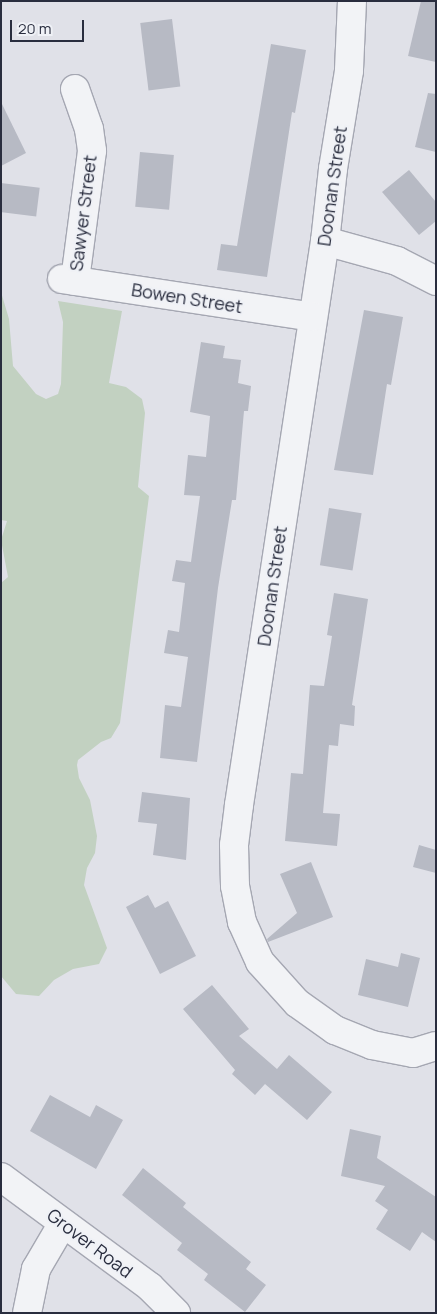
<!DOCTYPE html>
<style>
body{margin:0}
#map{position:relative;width:437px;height:1314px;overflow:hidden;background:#e0e1e8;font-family:Manrope,sans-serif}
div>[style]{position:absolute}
.green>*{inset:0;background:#c2d1c1}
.building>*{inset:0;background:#b7bac4;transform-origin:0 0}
.roads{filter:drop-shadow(1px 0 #a5a7b2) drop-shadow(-1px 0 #a5a7b2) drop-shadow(0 1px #a5a7b2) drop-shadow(0 -1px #a5a7b2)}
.minor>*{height:28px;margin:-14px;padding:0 14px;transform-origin:14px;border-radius:14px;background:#f2f3f6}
span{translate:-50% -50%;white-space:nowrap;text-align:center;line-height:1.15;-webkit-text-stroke:4px #eff1f6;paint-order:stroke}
.street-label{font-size:18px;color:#292d3e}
.frame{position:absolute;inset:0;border:2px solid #292d3e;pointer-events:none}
.scale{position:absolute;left:10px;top:20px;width:74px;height:22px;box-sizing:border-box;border:2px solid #292d3e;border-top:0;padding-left:6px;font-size:15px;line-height:18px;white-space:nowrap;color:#292d3e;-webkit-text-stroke:4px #eff1f6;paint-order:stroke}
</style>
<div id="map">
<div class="green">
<div style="clip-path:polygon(1px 292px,9px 319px,13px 366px,36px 394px,46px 399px,58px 394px,61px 384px,63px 322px,58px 301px,122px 311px,109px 383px,126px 387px,142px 399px,145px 413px,138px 487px,149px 496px,120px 723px,111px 738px,101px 742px,78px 760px,77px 765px,79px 778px,90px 800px,97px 836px,95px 853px,87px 868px,84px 885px,107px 948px,99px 964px,73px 969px,54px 980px,39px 996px,16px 994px,1px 976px,1px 583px,8px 577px,1px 540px,7px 521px,1px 520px)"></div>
</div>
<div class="building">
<div style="clip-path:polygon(421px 1px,436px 1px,436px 62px,408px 56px)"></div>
<div style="left:172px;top:19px;width:68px;height:32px;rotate:83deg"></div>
<div style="clip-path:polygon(271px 44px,306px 50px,295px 113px,292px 112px,267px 277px,217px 270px,221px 244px,237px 246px)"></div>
<div style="clip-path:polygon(428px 93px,436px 94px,436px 152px,415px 147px)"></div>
<div style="clip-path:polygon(1px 102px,26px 153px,1px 166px)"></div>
<div style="left:140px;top:152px;width:34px;height:55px;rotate:5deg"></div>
<div style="clip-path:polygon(409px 170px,436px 202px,436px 221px,419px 235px,382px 192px)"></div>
<div style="left:1px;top:183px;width:39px;height:29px;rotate:7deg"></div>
<div style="clip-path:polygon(364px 310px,403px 317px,391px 385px,387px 384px,373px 475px,334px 470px)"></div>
<div style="clip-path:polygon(201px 342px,225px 346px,223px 358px,241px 360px,238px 383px,251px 386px,248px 411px,244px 411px,236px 500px,232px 500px,218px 588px,197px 762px,160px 758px,165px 705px,181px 707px,188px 657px,164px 653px,168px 630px,179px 632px,185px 583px,172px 581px,176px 560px,191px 562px,200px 496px,184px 495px,188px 455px,206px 457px,210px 416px,190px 412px)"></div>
<div style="left:329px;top:508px;width:33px;height:58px;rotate:9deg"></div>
<div style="clip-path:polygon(334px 593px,368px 599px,352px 705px,355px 706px,354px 726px,340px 724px,338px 746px,329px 745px,323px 813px,340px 814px,337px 846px,285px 841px,291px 773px,303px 774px,310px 685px,324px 686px,332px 636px,327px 635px)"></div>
<div style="clip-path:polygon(142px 792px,190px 798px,186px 860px,153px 855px,157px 824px,138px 822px)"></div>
<div style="clip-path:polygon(419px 845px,436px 850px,436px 873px,413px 867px)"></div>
<div style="clip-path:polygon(311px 862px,333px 917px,268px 942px,267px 939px,297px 913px,280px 874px)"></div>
<div style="clip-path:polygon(148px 895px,155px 908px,168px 901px,196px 956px,160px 974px,126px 907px)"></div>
<div style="clip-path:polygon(401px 953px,420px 958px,408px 1007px,358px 995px,366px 959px,398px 967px)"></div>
<div style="clip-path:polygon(212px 985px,249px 1029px,239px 1036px,277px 1069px,289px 1055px,332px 1092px,307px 1120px,265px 1084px,255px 1095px,232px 1074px,235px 1070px,183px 1009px)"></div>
<div style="clip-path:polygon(50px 1095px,90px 1117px,96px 1105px,123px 1120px,96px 1169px,30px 1131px)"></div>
<div style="clip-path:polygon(350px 1129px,381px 1136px,377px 1158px,436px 1197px,436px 1242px,422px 1232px,410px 1251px,376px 1229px,388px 1210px,375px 1201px,385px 1186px,341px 1176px)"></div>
<div style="clip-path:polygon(143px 1168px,186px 1203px,183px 1207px,251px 1262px,246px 1269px,266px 1285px,245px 1312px,204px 1280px,208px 1274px,177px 1250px,182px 1243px,122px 1195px)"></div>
</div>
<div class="roads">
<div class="minor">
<div style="left:352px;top:1px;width:70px;rotate:92.5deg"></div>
<div style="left:349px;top:71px;width:99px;rotate:99.3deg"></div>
<div style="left:333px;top:169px;width:72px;rotate:96.3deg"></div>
<div style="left:325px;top:241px;width:571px;rotate:98.67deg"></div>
<div style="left:239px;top:805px;width:40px;rotate:97.1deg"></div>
<div style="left:234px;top:845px;width:41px;rotate:88.6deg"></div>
<div style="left:235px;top:886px;width:37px;rotate:79deg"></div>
<div style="left:242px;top:922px;width:44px;rotate:65.8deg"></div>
<div style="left:260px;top:962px;width:55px;rotate:47.9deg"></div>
<div style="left:297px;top:1003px;width:47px;rotate:35.4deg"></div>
<div style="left:335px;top:1030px;width:40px;rotate:22deg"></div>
<div style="left:372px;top:1045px;width:42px;rotate:11deg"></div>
<div style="left:413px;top:1053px;width:24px;rotate:-17deg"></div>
<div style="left:75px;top:89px;width:42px;rotate:70.7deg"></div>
<div style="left:89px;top:129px;width:22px;rotate:82deg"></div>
<div style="left:92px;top:151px;width:131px;rotate:97.5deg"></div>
<div style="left:325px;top:241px;width:75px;rotate:15.5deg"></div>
<div style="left:397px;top:261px;width:44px;rotate:27.1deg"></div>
<div style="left:62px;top:279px;width:253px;rotate:8.6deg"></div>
<div style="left:1px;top:1177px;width:185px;rotate:36.4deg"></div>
<div style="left:150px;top:1287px;width:37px;rotate:45deg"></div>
<div style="left:27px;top:1313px;width:45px;rotate:-78.4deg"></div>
<div style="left:36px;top:1269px;width:53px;rotate:-59.6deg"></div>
</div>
</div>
<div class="street-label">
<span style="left:332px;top:186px;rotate:-82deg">Doonan Street</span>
<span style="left:83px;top:213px;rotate:-83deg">Sawyer Street</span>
<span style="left:187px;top:298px;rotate:9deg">Bowen Street</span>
<span style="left:272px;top:586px;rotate:-82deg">Doonan Street</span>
<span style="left:90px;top:1243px;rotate:37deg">Grover Road</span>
</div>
<div class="frame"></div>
<div class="scale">20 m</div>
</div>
